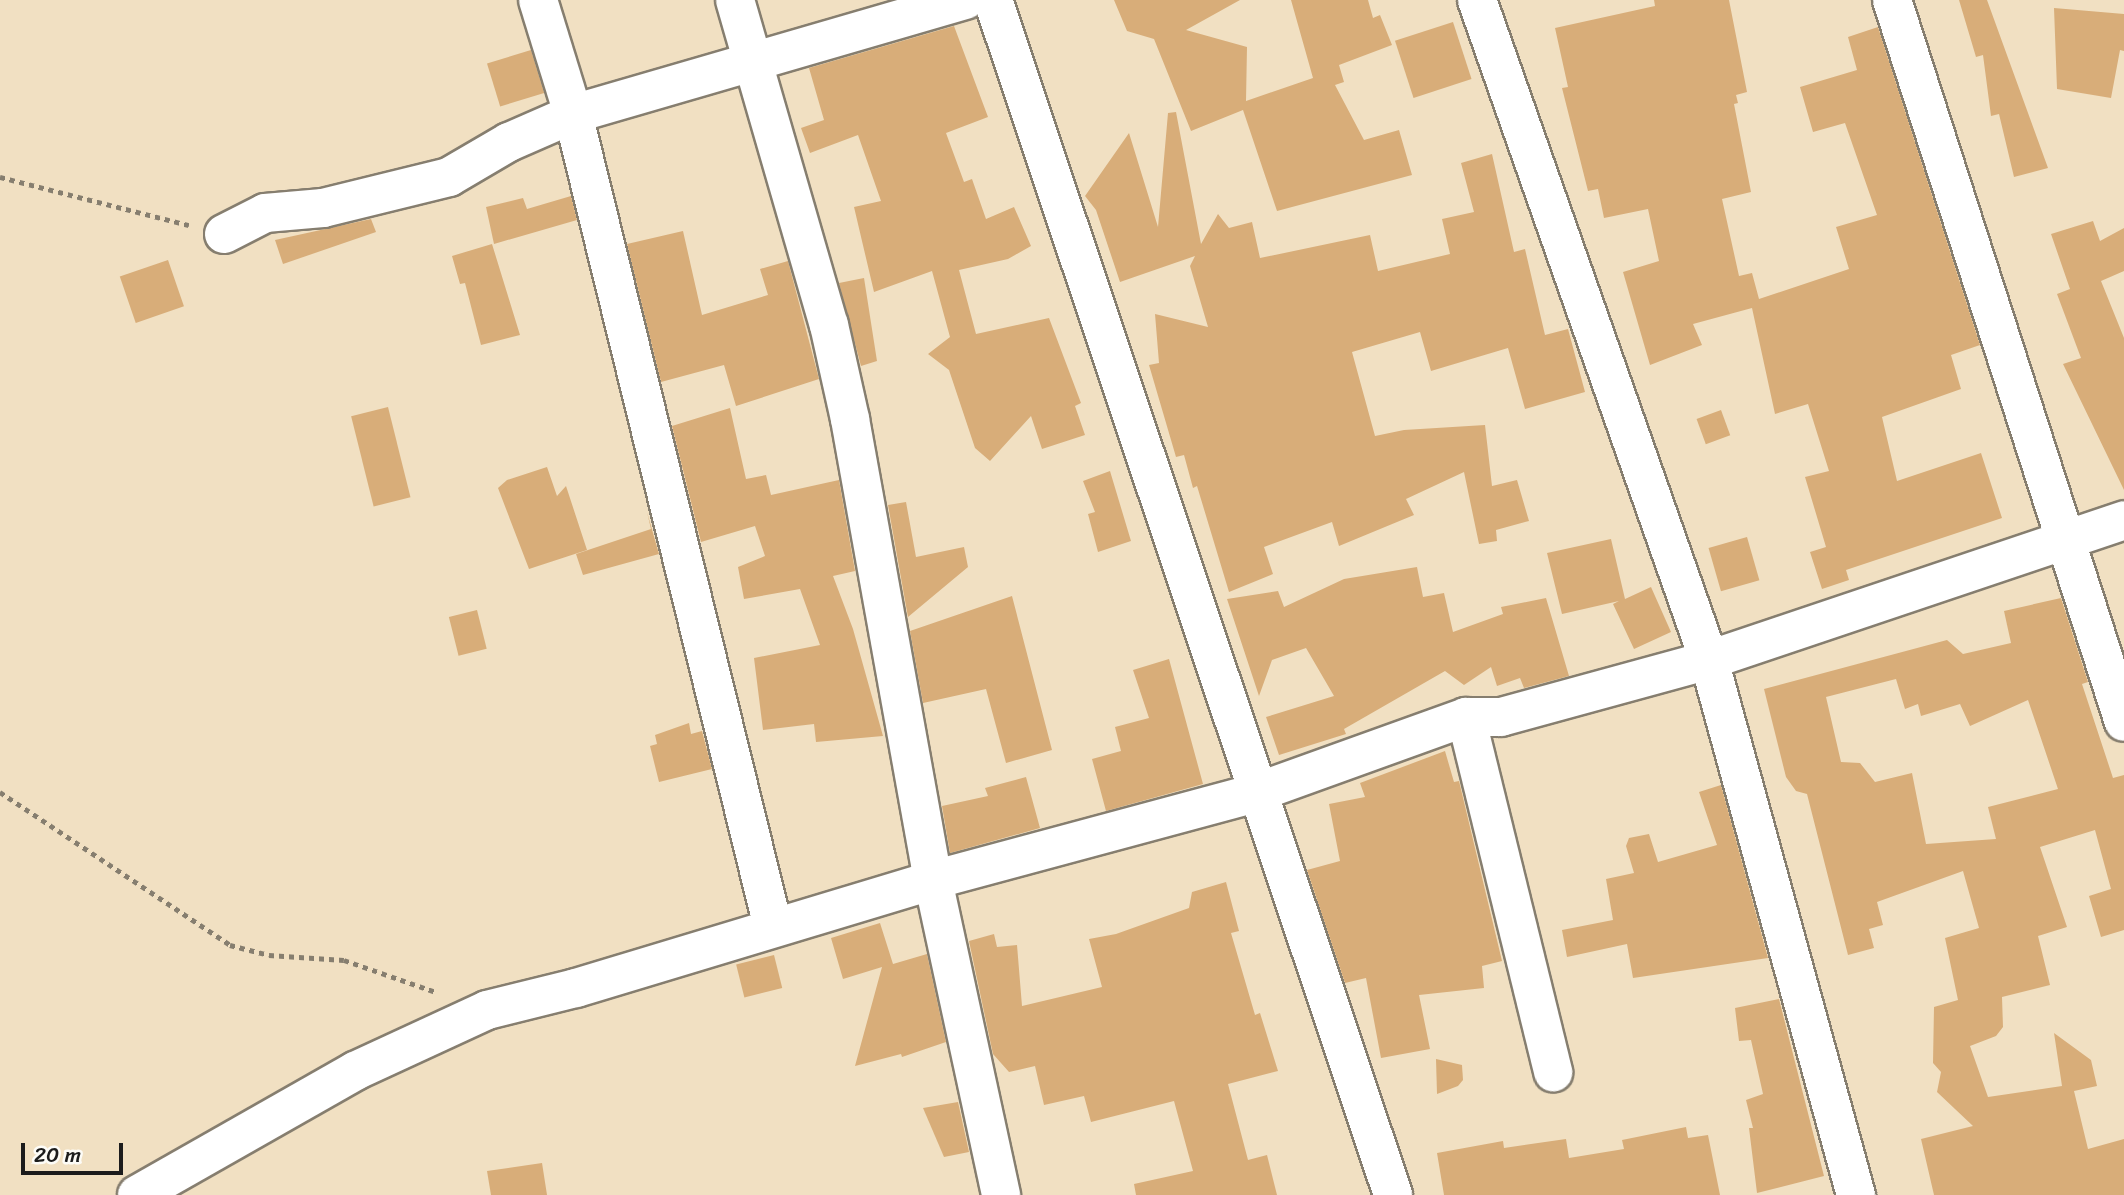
<!DOCTYPE html>
<style>
body{margin:0}
#map{position:relative;width:2124px;height:1195px;overflow:hidden;background:#f1e0c2;font-family:Sriracha,sans-serif}
div>[style]{position:absolute}
.building>*{inset:0;background:#d8ad79;transform-origin:0 0}
.path>*{height:4.5px;margin-top:-2.25px;transform-origin:0;background:repeating-linear-gradient(90deg,#867e6f 0 5px,transparent 0 10px)}
.roads{filter:drop-shadow(2px 0 #867e6f) drop-shadow(-2px 0 #867e6f) drop-shadow(0 2px #867e6f) drop-shadow(0 -2px #867e6f)}
.minor>*{height:38px;margin:-19px;padding:0 19px;transform-origin:19px;border-radius:19px;background:#fff}
span{translate:-50% -50%;white-space:nowrap;text-align:center;line-height:1.15;-webkit-text-stroke:7px #fdfcf7;paint-order:stroke}
.scale{position:absolute;left:21px;top:1143px;width:102px;height:32px;box-sizing:border-box;border:4px solid #1c1c1c;border-top:0;padding-left:9px;font-size:21px;line-height:24px;white-space:nowrap;color:#1c1c1c;-webkit-text-stroke:5px #fdfcf7;paint-order:stroke}
</style>
<div id="map">
<div class="building">
<div style="clip-path:polygon(1114px 0,1240px 0,1186px 30px,1247px 47px,1246px 101px,1313px 78px,1291px 0,1368px 0,1373px 18px,1380px 15px,1392px 45px,1339px 65px,1344px 82px,1335px 85px,1364px 140px,1399px 130px,1412px 175px,1277px 211px,1243px 110px,1191px 131px,1154px 39px,1127px 31px)"></div>
<div style="clip-path:polygon(1654px 0,1729px 0,1747px 92px,1736px 95px,1738px 103px,1734px 104px,1751px 192px,1722px 199px,1739px 276px,1752px 273px,1759px 299px,1849px 269px,1836px 227px,1877px 215px,1845px 123px,1813px 132px,1800px 87px,1857px 70px,1848px 37px,1878px 27px,1980px 345px,1951px 355px,1961px 389px,1882px 417px,1897px 481px,1981px 453px,2002px 518px,1846px 570px,1849px 580px,1822px 589px,1810px 552px,1826px 547px,1805px 477px,1829px 471px,1808px 404px,1775px 414px,1752px 308px,1693px 324px,1702px 345px,1650px 365px,1623px 272px,1659px 261px,1648px 209px,1604px 218px,1598px 189px,1588px 191px,1562px 88px,1568px 87px,1555px 28px,1655px 6px)"></div>
<div style="clip-path:polygon(1959px 0,1987px 0,2048px 168px,2014px 177px,1999px 114px,1991px 116px,1983px 55px,1976px 57px)"></div>
<div style="clip-path:polygon(2054px 8px,2124px 14px,2124px 51px,2120px 50px,2111px 98px,2057px 89px)"></div>
<div style="left:1453px;top:22px;width:60px;height:61px;rotate:72deg"></div>
<div style="clip-path:polygon(954px 26px,988px 117px,946px 133px,964px 182px,972px 179px,986px 219px,1014px 207px,1031px 246px,1008px 259px,959px 270px,976px 334px,1049px 318px,1081px 403px,1075px 406px,1085px 435px,1042px 449px,1031px 416px,990px 461px,975px 448px,949px 370px,928px 354px,950px 337px,932px 271px,874px 292px,854px 207px,881px 201px,858px 135px,810px 153px,801px 128px,824px 120px,809px 68px)"></div>
<div style="left:531px;top:50px;width:45px;height:46px;rotate:73deg"></div>
<div style="clip-path:polygon(1176px 112px,1201px 244px,1218px 214px,1229px 228px,1252px 222px,1260px 258px,1370px 235px,1378px 271px,1450px 254px,1442px 219px,1474px 212px,1461px 163px,1492px 154px,1514px 252px,1525px 249px,1545px 335px,1568px 329px,1585px 392px,1525px 409px,1508px 348px,1431px 371px,1420px 332px,1352px 352px,1375px 436px,1404px 430px,1485px 425px,1492px 486px,1517px 480px,1529px 521px,1496px 530px,1497px 541px,1479px 544px,1464px 472px,1406px 499px,1414px 515px,1339px 546px,1332px 522px,1264px 547px,1273px 574px,1229px 592px,1197px 486px,1193px 488px,1184px 455px,1176px 457px,1149px 365px,1159px 363px,1155px 314px,1208px 327px,1190px 266px,1195px 256px,1120px 282px,1096px 210px,1085px 196px,1129px 133px,1158px 227px,1168px 113px)"></div>
<div style="clip-path:polygon(571px 196px,577px 220px,494px 244px,486px 207px,523px 198px,527px 209px)"></div>
<div style="clip-path:polygon(371px 219px,376px 232px,283px 264px,275px 240px)"></div>
<div style="clip-path:polygon(2093px 221px,2100px 241px,2124px 228px,2124px 271px,2101px 281px,2124px 338px,2124px 490px,2063px 364px,2081px 358px,2057px 294px,2070px 289px,2051px 234px)"></div>
<div style="clip-path:polygon(683px 231px,702px 315px,768px 295px,760px 269px,788px 261px,819px 379px,736px 406px,724px 365px,661px 382px,627px 244px)"></div>
<div style="clip-path:polygon(492px 244px,520px 335px,481px 345px,465px 283px,460px 284px,452px 256px)"></div>
<div style="left:168px;top:260px;width:49px;height:51px;rotate:71deg"></div>
<div style="clip-path:polygon(864px 278px,877px 361px,861px 366px,839px 283px)"></div>
<div style="left:388px;top:407px;width:93px;height:38px;rotate:76deg"></div>
<div style="clip-path:polygon(730px 408px,746px 479px,766px 475px,771px 495px,839px 480px,855px 571px,833px 576px,853px 629px,883px 736px,816px 742px,814px 724px,763px 730px,754px 658px,820px 645px,800px 589px,744px 599px,738px 567px,765px 556px,755px 526px,701px 542px,672px 426px)"></div>
<div style="left:1721px;top:410px;width:27px;height:26px;rotate:70deg"></div>
<div style="clip-path:polygon(547px 467px,557px 496px,566px 486px,587px 550px,529px 569px,498px 488px,507px 480px)"></div>
<div style="clip-path:polygon(1110px 471px,1131px 541px,1098px 552px,1088px 514px,1095px 512px,1083px 481px)"></div>
<div style="clip-path:polygon(906px 502px,916px 557px,964px 547px,968px 567px,908px 617px,888px 505px)"></div>
<div style="clip-path:polygon(647px 512px,659px 554px,583px 575px,576px 554px,651px 529px)"></div>
<div style="left:1747px;top:537px;width:45px;height:40px;rotate:74deg"></div>
<div style="clip-path:polygon(1611px 539px,1625px 599px,1651px 587px,1671px 632px,1634px 649px,1613px 604px,1619px 601px,1562px 614px,1547px 553px)"></div>
<div style="clip-path:polygon(1417px 567px,1423px 597px,1444px 593px,1453px 632px,1503px 614px,1501px 607px,1546px 598px,1569px 676px,1524px 688px,1520px 678px,1497px 686px,1491px 667px,1464px 685px,1445px 671px,1344px 729px,1346px 734px,1279px 755px,1266px 717px,1334px 696px,1306px 648px,1272px 660px,1259px 696px,1227px 599px,1278px 591px,1284px 607px,1344px 579px)"></div>
<div style="clip-path:polygon(1012px 596px,1052px 750px,1006px 763px,986px 689px,923px 703px,910px 631px)"></div>
<div style="clip-path:polygon(evenodd,2061px 598px,2088px 682px,2082px 684px,2113px 778px,2124px 775px,2124px 930px,2101px 937px,2089px 896px,2111px 889px,2095px 830px,2040px 847px,2067px 927px,2038px 936px,2050px 985px,2002px 997px,2003px 1027px,1996px 1036px,1970px 1046px,1988px 1097px,2062px 1086px,2054px 1033px,2091px 1060px,2097px 1086px,2074px 1091px,2088px 1149px,2124px 1139px,2124px 1195px,1934px 1195px,1921px 1139px,1973px 1126px,1937px 1092px,1941px 1072px,1933px 1063px,1934px 1007px,1958px 1000px,1945px 938px,1979px 928px,1963px 871px,1877px 902px,1883px 925px,1869px 929px,1874px 948px,1848px 955px,1807px 794px,1796px 791px,1786px 777px,1764px 689px,1947px 640px,1963px 654px,2011px 643px,2004px 611px,2061px 598px,1896px 679px,1905px 709px,1918px 704px,1921px 716px,1960px 704px,1970px 726px,2028px 700px,2058px 789px,1988px 807px,1996px 839px,1926px 844px,1912px 773px,1875px 782px,1860px 763px,1841px 762px,1826px 697px,1896px 679px)"></div>
<div style="left:477px;top:610px;width:40px;height:29px;rotate:76deg"></div>
<div style="clip-path:polygon(1169px 659px,1203px 784px,1106px 811px,1092px 759px,1121px 751px,1115px 727px,1149px 718px,1133px 670px)"></div>
<div style="clip-path:polygon(689px 723px,691px 734px,702px 731px,712px 769px,659px 782px,650px 746px,657px 744px,655px 735px)"></div>
<div style="clip-path:polygon(1445px 751px,1454px 782px,1459px 781px,1502px 961px,1482px 966px,1484px 988px,1419px 995px,1430px 1049px,1381px 1058px,1366px 978px,1345px 983px,1307px 870px,1340px 861px,1329px 804px,1365px 797px,1360px 783px)"></div>
<div style="clip-path:polygon(1026px 777px,1040px 828px,950px 853px,942px 806px,988px 796px,985px 788px)"></div>
<div style="clip-path:polygon(1721px 785px,1768px 958px,1633px 978px,1627px 944px,1567px 957px,1562px 930px,1613px 920px,1606px 879px,1634px 873px,1626px 846px,1629px 838px,1649px 834px,1658px 862px,1717px 845px,1699px 792px)"></div>
<div style="clip-path:polygon(1226px 882px,1239px 931px,1231px 933px,1255px 1015px,1260px 1013px,1278px 1071px,1228px 1084px,1248px 1160px,1267px 1155px,1277px 1195px,1136px 1195px,1134px 1184px,1193px 1171px,1174px 1101px,1091px 1122px,1084px 1096px,1044px 1105px,1035px 1066px,1009px 1072px,993px 1054px,969px 941px,994px 934px,997px 947px,1017px 945px,1022px 1006px,1102px 987px,1089px 939px,1116px 934px,1189px 908px,1192px 892px)"></div>
<div style="clip-path:polygon(880px 923px,893px 964px,927px 954px,946px 1042px,902px 1057px,901px 1054px,855px 1066px,882px 967px,843px 979px,831px 938px)"></div>
<div style="left:774px;top:955px;width:34px;height:39px;rotate:76deg"></div>
<div style="clip-path:polygon(1779px 999px,1824px 1176px,1757px 1193px,1749px 1128px,1753px 1128px,1746px 1100px,1763px 1094px,1751px 1040px,1739px 1041px,1735px 1008px)"></div>
<div style="clip-path:polygon(1436px 1059px,1462px 1065px,1463px 1080px,1458px 1086px,1437px 1094px)"></div>
<div style="clip-path:polygon(958px 1102px,969px 1152px,944px 1157px,923px 1108px)"></div>
<div style="clip-path:polygon(1686px 1127px,1688px 1138px,1708px 1135px,1720px 1195px,1444px 1195px,1437px 1153px,1503px 1141px,1504px 1148px,1566px 1139px,1569px 1158px,1624px 1149px,1622px 1140px)"></div>
<div style="clip-path:polygon(542px 1163px,547px 1195px,491px 1195px,487px 1171px)"></div>
</div>
<div class="path">
<div style="left:0;top:177px;width:195px;rotate:14.3deg"></div>
<div style="left:0;top:792px;width:276px;rotate:33.6deg"></div>
<div style="left:230px;top:945px;width:40px;rotate:14.4deg"></div>
<div style="left:269px;top:955px;width:75px;rotate:3.8deg"></div>
<div style="left:344px;top:960px;width:97px;rotate:19.2deg"></div>
</div>
<div class="roads">
<div class="minor">
<div style="left:538px;top:0;width:119px;rotate:72.9deg"></div>
<div style="left:573px;top:114px;width:837px;rotate:76.18deg"></div>
<div style="left:735px;top:0;width:338px;rotate:73.9deg"></div>
<div style="left:829px;top:325px;width:96px;rotate:77.4deg"></div>
<div style="left:850px;top:419px;width:468px;rotate:79.8deg"></div>
<div style="left:933px;top:880px;width:322px;rotate:77.8deg"></div>
<div style="left:993px;top:0;width:1260px;rotate:71.49deg"></div>
<div style="left:1477px;top:0;width:700px;rotate:70.63deg"></div>
<div style="left:1709px;top:660px;width:555px;rotate:74.64deg"></div>
<div style="left:1892px;top:0;width:758px;rotate:72.19deg"></div>
<div style="left:224px;top:234px;width:46px;rotate:-27.1deg"></div>
<div style="left:265px;top:213px;width:58px;rotate:-4.9deg"></div>
<div style="left:323px;top:208px;width:130px;rotate:-13.8deg"></div>
<div style="left:449px;top:177px;width:69px;rotate:-30.3deg"></div>
<div style="left:509px;top:142px;width:70px;rotate:-23.6deg"></div>
<div style="left:573px;top:114px;width:409px;rotate:-16.2deg"></div>
<div style="left:1466px;top:717px;width:366px;rotate:76.2deg"></div>
<div style="left:137px;top:1195px;width:251px;rotate:-29.6deg"></div>
<div style="left:355px;top:1071px;width:145px;rotate:-24.8deg"></div>
<div style="left:487px;top:1010px;width:92px;rotate:-13.9deg"></div>
<div style="left:576px;top:988px;width:373px;rotate:-16.8deg"></div>
<div style="left:933px;top:880px;width:334px;rotate:-15.1deg"></div>
<div style="left:1255px;top:793px;width:224px;rotate:-19.8deg"></div>
<div style="left:1466px;top:717px;width:35px"></div>
<div style="left:1501px;top:717px;width:216px;rotate:-15.3deg"></div>
<div style="left:1709px;top:660px;width:438px;rotate:-18.6deg"></div>
</div>
</div>
<div class="scale">20 m</div>
</div>
